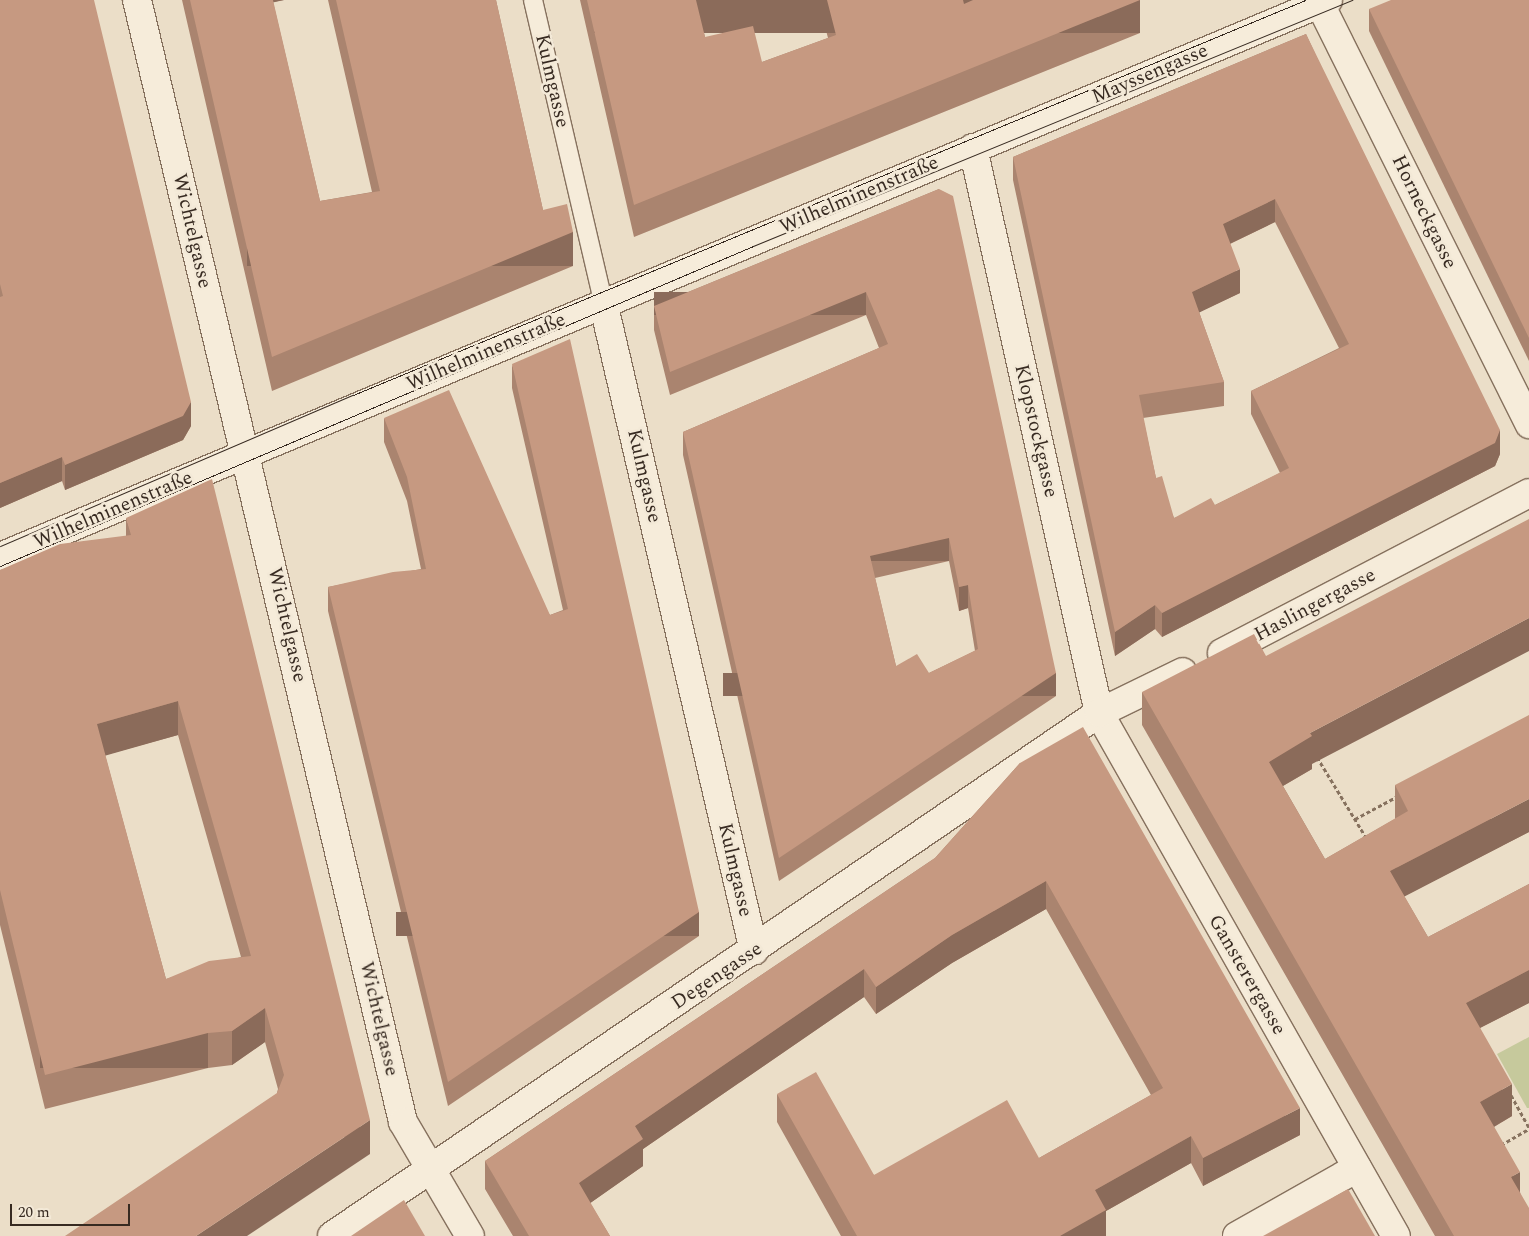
<!DOCTYPE html>
<meta charset="utf-8">
<style>
body{margin:0}
#map{position:relative;width:1529px;height:1236px;overflow:hidden;background:#ebdec8;font-family:Spectral,serif}
div>[style]{position:absolute}
.green>*{inset:0;background:#c6c99c}
.path>*{height:3px;margin-top:-1.5px;transform-origin:0;background:repeating-linear-gradient(90deg,#86715e 0 4px,transparent 0 6.5px)}
.roads{filter:drop-shadow(1px 0 #86715e) drop-shadow(-1px 0 #86715e) drop-shadow(0 1px #86715e) drop-shadow(0 -1px #86715e)}
.service>*{height:18px;margin:-9px;padding:0 9px;transform-origin:9px;border-radius:9px;background:#f6ecda}
.minor>*{height:28px;margin:-14px;padding:0 14px;transform-origin:14px;border-radius:14px;background:#f6ecda}
.tertiary>*{height:28px;margin:-14px;padding:0 14px;transform-origin:14px;border-radius:14px;background:#f6ecda}
.tram>*{height:1px;margin:-0.5px;padding:0 0.5px;transform-origin:0.5px;border-radius:0.5px;background:#372a21}
.wall>*{inset:0;background:#aa846f}
.shaded-wall>*{inset:0;background:#8b6b5a;transform-origin:0 0}
.building>*{inset:0;background:#c69981}
span{translate:-50% -50%;white-space:nowrap;text-align:center;line-height:1.15;-webkit-text-stroke:5px #f3e9d7;paint-order:stroke}
.street-label{font-size:20px;color:#372a21}
.scale{position:absolute;left:10px;top:1204px;width:120px;height:22px;box-sizing:border-box;border:2px solid #372a21;border-top:0;padding-left:6px;font-size:15px;line-height:18px;white-space:nowrap;color:#372a21;-webkit-text-stroke:4px #f3e9d7;paint-order:stroke}
</style>
<div id="map">
<div class="green">
<div style="clip-path:polygon(1529px 1037px,1529px 1108px,1527px 1108px,1497px 1054px)"></div>
</div>
<div class="path">
<div style="left:1317px;top:757px;width:96px;rotate:58.6deg"></div>
<div style="left:1355px;top:819px;width:49px;rotate:-28.1deg"></div>
<div style="left:1511px;top:1095px;width:37px;rotate:61deg"></div>
<div style="left:1501px;top:1145px;width:32px;rotate:-30deg"></div>
</div>
<div class="roads">
<div class="service">
<div style="left:533px;top:0;width:310px;rotate:76.9deg"></div>
</div>
<div class="minor">
<div style="left:137px;top:0;width:1153px;rotate:76.66deg"></div>
<div style="left:403px;top:1122px;width:132px;rotate:59.6deg"></div>
<div style="left:1318px;top:0;width:474px;rotate:63.5deg"></div>
<div style="left:973px;top:148px;width:579px;rotate:77.43deg"></div>
<div style="left:1099px;top:713px;width:601px;rotate:60.41deg"></div>
<div style="left:603px;top:302px;width:666px;rotate:76.9deg"></div>
<div style="left:1222px;top:653px;width:346px;rotate:-27.5deg"></div>
<div style="left:332px;top:1236px;width:928px;rotate:-34.29deg"></div>
<div style="left:1099px;top:713px;width:93px;rotate:-26deg"></div>
<div style="left:1237px;top:1236px;width:138px;rotate:-29.5deg"></div>
</div>
<div class="tertiary">
<div style="left:0;top:557px;width:1440px;rotate:-22.75deg"></div>
</div>
</div>
<div class="tram">
<div style="left:0;top:546px;width:384px;rotate:-23.2deg"></div>
<div style="left:353px;top:395px;width:1031px;rotate:-22.53deg"></div>
<div style="left:0;top:566px;width:818px;rotate:-23.02deg"></div>
<div style="left:753px;top:246px;width:648px;rotate:-22.33deg"></div>
</div>
<div class="wall">
<div style="clip-path:polygon(0 0,191px 426px,183px 440px,65px 490px,62px 481px,0 508px)"></div>
<div style="clip-path:polygon(182px 0,284px 0,273px 2px,320px 201px,372px 192px,328px 0,496px 0,543px 210px,573px 266px,272px 391px)"></div>
<div style="clip-path:polygon(580px 0,696px 0,705px 37px,762px 62px,828px 38px,818px 0,963px 0,964px 4px,1140px 33px,634px 237px)"></div>
<div style="clip-path:polygon(1529px 0,1529px 361px,1369px 31px,1369px 9px)"></div>
<div style="clip-path:polygon(evenodd,1306px 34px,1500px 454px,1495px 466px,1162px 637px,1155px 629px,1115px 656px,1013px 180px,1013px 157px,1306px 34px,1275px 222px,1339px 348px,1251px 391px,1251px 414px,1280px 473px,1215px 505px,1174px 518px,1156px 478px,1143px 418px,1224px 406px,1224px 382px,1199px 312px,1240px 293px,1230px 244px,1275px 222px)"></div>
<div style="clip-path:polygon(evenodd,939px 189px,1056px 696px,779px 881px,683px 455px,683px 432px,879px 348px,866px 315px,670px 395px,654px 330px,654px 306px,939px 189px,949px 561px,959px 611px,968px 608px,975px 651px,929px 673px,896px 666px,875px 578px,949px 561px)"></div>
<div style="clip-path:polygon(512px 364px,699px 936px,448px 1106px,328px 611px,328px 587px,421px 569px,407px 501px,384px 442px,384px 418px,550px 615px,563px 610px,512px 388px)"></div>
<div style="clip-path:polygon(evenodd,126px 518px,370px 1154px,277px 1093px,278px 1089px,265px 1042px,232px 1065px,208px 1068px,45px 1109px,0 925px,0 570px,126px 536px,126px 518px,178px 735px,241px 957px,166px 979px,105px 755px,178px 735px)"></div>
<div style="clip-path:polygon(1142px 692px,1312px 764px,1312px 769px,1283px 786px,1325px 859px,1395px 819px,1395px 785px,1529px 832px,1404px 896px,1428px 937px,1529px 884px,1529px 1003px,1480px 1028px,1512px 1116px,1494px 1127px,1520px 1192px,1529px 1236px,1435px 1236px,1142px 725px)"></div>
<div style="clip-path:polygon(1020px 763px,1300px 1135px,1203px 1186px,1191px 1163px,1106px 1211px,1106px 1236px,841px 1236px,777px 1122px,777px 1094px,874px 1175px,1039px 1158px,1151px 1095px,1046px 909px,952px 963px,876px 1014px,864px 997px,643px 1149px,643px 1166px,590px 1203px,610px 1236px,513px 1236px,485px 1189px,485px 1161px,935px 858px)"></div>
</div>
<div class="shaded-wall">
<div style="clip-path:polygon(266px 0,284px 0,266px 4px)"></div>
<div style="left:1140px;top:0;width:33px;height:546px;rotate:90deg"></div>
<div style="clip-path:polygon(1275px 199px,1275px 222px,1223px 247px,1223px 224px)"></div>
<div style="left:573px;top:232px;width:34px;height:326px;rotate:90deg"></div>
<div style="clip-path:polygon(1240px 269px,1240px 293px,1192px 316px,1192px 292px)"></div>
<div style="left:866px;top:292px;width:23px;height:212px;rotate:90deg"></div>
<div style="clip-path:polygon(191px 402px,191px 426px,183px 440px,65px 490px,65px 465px)"></div>
<div style="clip-path:polygon(1500px 430px,1500px 454px,1495px 466px,1162px 637px,1162px 613px)"></div>
<div style="clip-path:polygon(62px 457px,62px 481px,0 508px,0 483px)"></div>
<div style="left:949px;top:538px;width:23px;height:81px;rotate:90deg"></div>
<div style="clip-path:polygon(968px 585px,968px 608px,959px 611px,959px 587px)"></div>
<div style="clip-path:polygon(1155px 605px,1155px 629px,1115px 656px,1115px 632px)"></div>
<div style="clip-path:polygon(1529px 618px,1529px 651px,1312px 764px,1312px 769px,1269px 794px,1269px 762px,1310px 733px)"></div>
<div style="left:1056px;top:673px;width:23px;height:333px;rotate:90deg"></div>
<div style="clip-path:polygon(178px 701px,178px 735px,97px 758px,97px 724px)"></div>
<div style="clip-path:polygon(1529px 799px,1529px 832px,1390px 904px,1390px 871px)"></div>
<div style="clip-path:polygon(1046px 881px,1046px 909px,952px 963px,876px 1014px,876px 987px,952px 935px)"></div>
<div style="left:699px;top:912px;width:24px;height:303px;rotate:90deg"></div>
<div style="clip-path:polygon(864px 969px,864px 997px,643px 1149px,643px 1166px,579px 1211px,579px 1183px,635px 1126px)"></div>
<div style="clip-path:polygon(1529px 970px,1529px 1003px,1466px 1035px,1466px 1003px)"></div>
<div style="clip-path:polygon(265px 1008px,265px 1042px,232px 1065px,232px 1031px)"></div>
<div style="left:208px;top:1033px;width:35px;height:168px;rotate:90deg"></div>
<div style="clip-path:polygon(1512px 1084px,1512px 1116px,1480px 1135px,1480px 1102px)"></div>
<div style="clip-path:polygon(1300px 1108px,1300px 1135px,1203px 1186px,1203px 1158px)"></div>
<div style="clip-path:polygon(370px 1120px,370px 1154px,247px 1236px,196px 1236px)"></div>
<div style="clip-path:polygon(1191px 1136px,1191px 1163px,1106px 1211px,1106px 1236px,1060px 1236px,1095px 1190px)"></div>
<div style="clip-path:polygon(1520px 1172px,1520px 1205px,1511px 1177px)"></div>
</div>
<div class="building">
<div style="clip-path:polygon(0 0,94px 0,191px 402px,183px 416px,65px 465px,62px 457px,0 483px,0 297px,3px 296px,0 284px)"></div>
<div style="clip-path:polygon(190px 0,273px 0,320px 201px,380px 191px,336px 0,496px 0,543px 210px,567px 204px,573px 232px,272px 357px)"></div>
<div style="clip-path:polygon(587px 0,696px 0,705px 37px,753px 26px,762px 62px,836px 35px,827px 0,963px 0,964px 4px,973px 0,1140px 0,634px 205px)"></div>
<div style="clip-path:polygon(1391px 0,1529px 0,1529px 338px,1369px 9px)"></div>
<div style="clip-path:polygon(evenodd,1306px 34px,1500px 430px,1495px 443px,1162px 613px,1155px 605px,1115px 632px,1013px 157px,1306px 34px,1275px 199px,1349px 344px,1251px 391px,1289px 468px,1215px 505px,1211px 498px,1174px 518px,1162px 476px,1156px 478px,1139px 395px,1224px 382px,1192px 292px,1240px 269px,1223px 224px,1275px 199px)"></div>
<div style="clip-path:polygon(evenodd,939px 189px,953px 196px,1056px 673px,779px 858px,683px 432px,888px 344px,866px 292px,670px 372px,654px 306px,939px 189px,949px 538px,959px 587px,968px 585px,978px 649px,929px 673px,917px 654px,896px 666px,870px 556px,949px 538px)"></div>
<div style="clip-path:polygon(570px 339px,699px 912px,448px 1082px,328px 587px,393px 572px,426px 569px,407px 477px,384px 418px,449px 390px,550px 615px,568px 609px,512px 364px)"></div>
<div style="clip-path:polygon(evenodd,212px 479px,370px 1120px,196px 1236px,65px 1236px,277px 1093px,284px 1075px,265px 1008px,232px 1031px,208px 1033px,45px 1075px,0 890px,0 570px,60px 544px,131px 535px,126px 518px,212px 479px,178px 701px,251px 956px,209px 961px,166px 979px,97px 724px,178px 701px)"></div>
<div style="clip-path:polygon(1529px 519px,1529px 618px,1310px 733px,1312px 736px,1269px 762px,1325px 859px,1408px 811px,1395px 785px,1529px 715px,1529px 799px,1390px 871px,1428px 937px,1529px 884px,1529px 970px,1466px 1003px,1512px 1084px,1480px 1102px,1520px 1172px,1511px 1177px,1529px 1208px,1529px 1236px,1454px 1236px,1142px 692px,1254px 634px,1266px 656px)"></div>
<div style="clip-path:polygon(1083px 727px,1300px 1108px,1203px 1158px,1191px 1136px,1095px 1190px,1106px 1210px,1060px 1236px,857px 1236px,777px 1094px,816px 1072px,874px 1175px,1007px 1100px,1039px 1158px,1163px 1088px,1046px 881px,952px 935px,876px 987px,864px 969px,635px 1126px,643px 1139px,579px 1183px,610px 1236px,529px 1236px,485px 1161px,935px 858px,1020px 763px)"></div>
<div style="clip-path:polygon(1348px 1189px,1375px 1236px,1263px 1236px)"></div>
<div style="clip-path:polygon(404px 1200px,425px 1236px,351px 1236px)"></div>
</div>
<div class="street-label">
<span style="left:1150px;top:74px;rotate:-23deg">Mayssengasse</span>
<span style="left:552px;top:81px;rotate:77deg">Kulmgasse</span>
<span style="left:859px;top:195px;rotate:-23deg">Wilhelminenstraße</span>
<span style="left:1424px;top:212px;rotate:64deg">Horneckgasse</span>
<span style="left:192px;top:231px;rotate:77deg">Wichtelgasse</span>
<span style="left:486px;top:352px;rotate:-23deg">Wilhelminenstraße</span>
<span style="left:1036px;top:431px;rotate:77deg">Klopstockgasse</span>
<span style="left:644px;top:476px;rotate:77deg">Kulmgasse</span>
<span style="left:113px;top:510px;rotate:-23deg">Wilhelminenstraße</span>
<span style="left:1315px;top:605px;rotate:-28deg">Haslingergasse</span>
<span style="left:287px;top:625px;rotate:77deg">Wichtelgasse</span>
<span style="left:735px;top:870px;rotate:77deg">Kulmgasse</span>
<span style="left:1247px;top:975px;rotate:60deg">Gansterergasse</span>
<span style="left:717px;top:976px;rotate:-34deg">Degengasse</span>
<span style="left:379px;top:1019px;rotate:77deg">Wichtelgasse</span>
</div>
<div class="scale">20 m</div>
</div>
